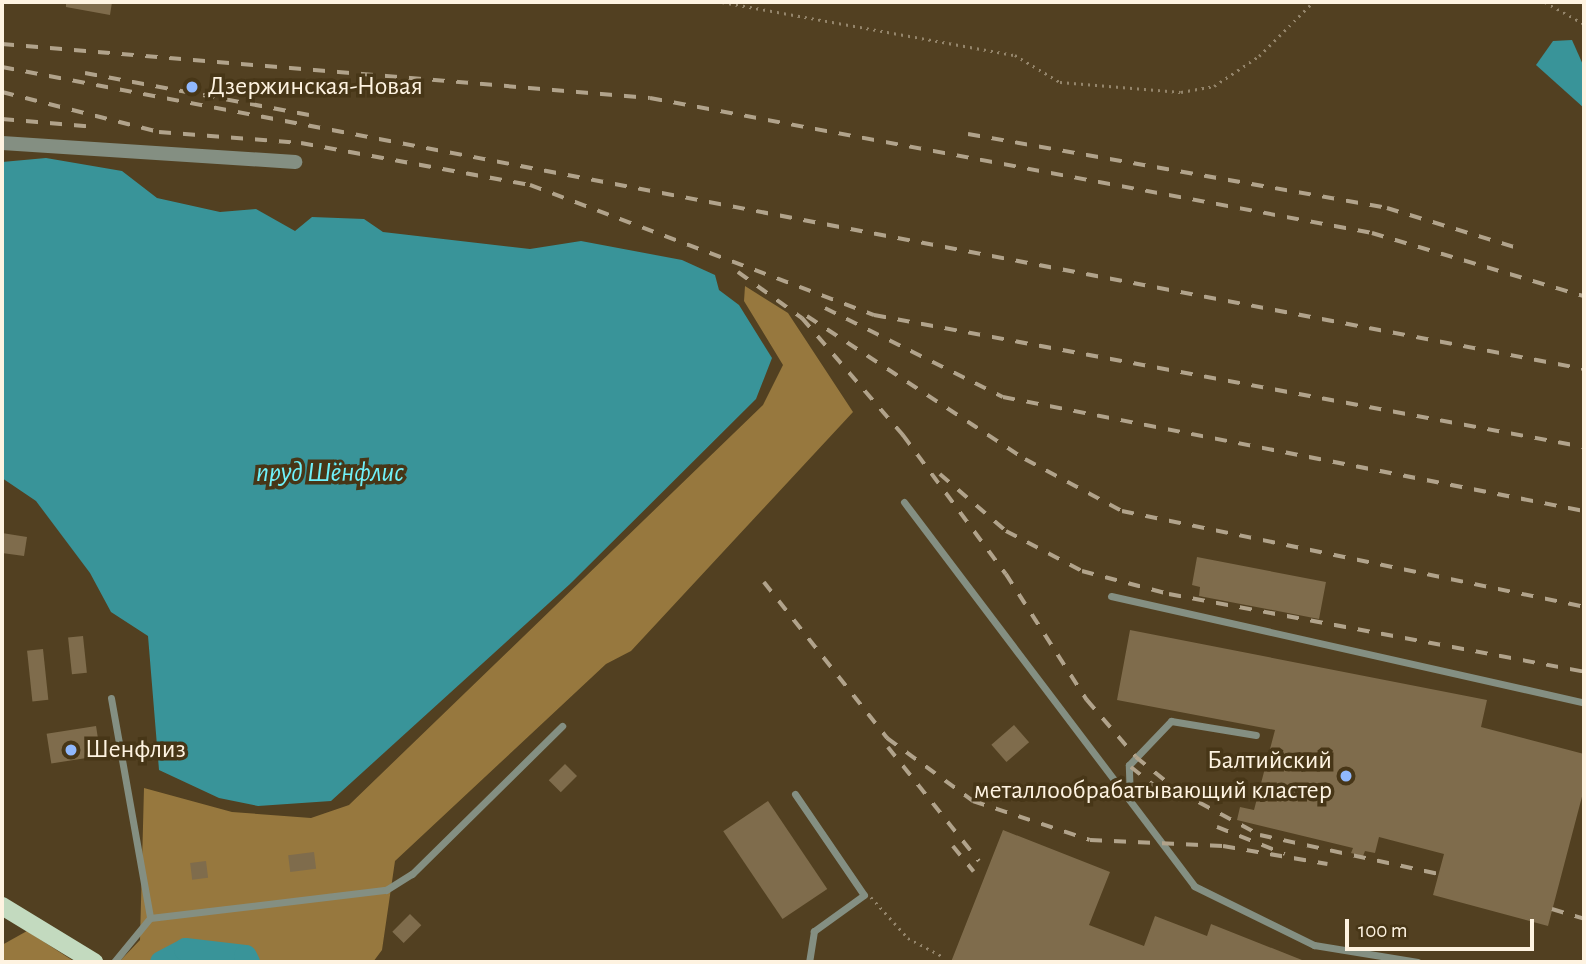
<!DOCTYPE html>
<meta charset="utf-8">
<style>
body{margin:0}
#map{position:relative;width:1586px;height:964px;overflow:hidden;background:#524021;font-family:"Alegreya Sans",sans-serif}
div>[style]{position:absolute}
.forest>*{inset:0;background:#97783e}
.water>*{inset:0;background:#399499}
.river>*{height:23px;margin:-11.5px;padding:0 11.5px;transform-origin:11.5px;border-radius:11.5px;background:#399499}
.building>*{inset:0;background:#7f6c4c;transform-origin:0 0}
.path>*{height:2.5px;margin-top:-1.25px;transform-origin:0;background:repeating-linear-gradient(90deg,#94856b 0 2px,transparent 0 7px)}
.lane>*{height:7px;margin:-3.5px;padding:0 3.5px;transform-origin:3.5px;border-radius:3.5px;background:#848f82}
.street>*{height:14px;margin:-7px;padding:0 7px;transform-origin:7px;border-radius:7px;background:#848f82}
.primary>*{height:18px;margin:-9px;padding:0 9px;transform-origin:9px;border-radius:9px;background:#c3dabf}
.rail>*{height:3.5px;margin-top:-1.75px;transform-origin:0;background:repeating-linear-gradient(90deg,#b1a38b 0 12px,transparent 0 24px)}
.dots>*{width:19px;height:19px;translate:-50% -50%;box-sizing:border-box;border:4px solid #473617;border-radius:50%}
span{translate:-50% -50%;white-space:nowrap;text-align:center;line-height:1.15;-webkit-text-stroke:7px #473617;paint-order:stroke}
.poi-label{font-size:26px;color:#fef3e1}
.left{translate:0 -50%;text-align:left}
.right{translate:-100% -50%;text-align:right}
.water-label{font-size:28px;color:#6ff1f9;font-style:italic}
.frame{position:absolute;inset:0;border:4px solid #fef3e1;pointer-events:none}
.scale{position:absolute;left:1345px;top:919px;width:189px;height:32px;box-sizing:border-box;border:4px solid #fef3e1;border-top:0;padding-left:9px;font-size:21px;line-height:24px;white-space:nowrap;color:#fef3e1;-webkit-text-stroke:5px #473617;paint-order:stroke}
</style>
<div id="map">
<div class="forest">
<div style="clip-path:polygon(745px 286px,788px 313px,853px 412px,631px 651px,606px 664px,395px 861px,382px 950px,373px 962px,119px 962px,140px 940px,144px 788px,232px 812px,311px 818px,349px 805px,763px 405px,783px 365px,744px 301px)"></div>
<div style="clip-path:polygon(27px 931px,75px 962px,2px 962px,2px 945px)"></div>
</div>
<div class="water">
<div style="clip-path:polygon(1572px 40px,1584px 67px,1584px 108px,1536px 65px,1553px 41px)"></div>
<div style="clip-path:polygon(46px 158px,122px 171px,157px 198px,220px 212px,256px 209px,295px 231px,312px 217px,364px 219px,383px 232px,530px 249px,581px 241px,682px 260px,715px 275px,719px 290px,739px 305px,772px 358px,756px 399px,570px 584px,331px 801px,258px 806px,219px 798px,159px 770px,148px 636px,111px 612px,90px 573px,36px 501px,2px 478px,2px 162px)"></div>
</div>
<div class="river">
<div style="left:161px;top:962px;width:27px;rotate:-28deg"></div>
<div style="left:185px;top:949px;width:60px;rotate:6.7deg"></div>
<div style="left:245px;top:956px;width:7px;rotate:63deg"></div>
</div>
<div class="building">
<div style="clip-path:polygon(66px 2px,112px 2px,110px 15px,66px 7px)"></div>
<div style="clip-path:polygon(2px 533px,27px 537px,24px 556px,2px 553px)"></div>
<div style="clip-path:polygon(1197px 557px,1326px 582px,1319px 619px,1199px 596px,1200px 587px,1192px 585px)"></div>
<div style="clip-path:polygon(1130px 630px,1487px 700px,1481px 727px,1584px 754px,1584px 789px,1548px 926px,1433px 895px,1444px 854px,1379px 837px,1375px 853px,1365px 851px,1363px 856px,1351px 853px,1353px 848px,1237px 820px,1240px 807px,1254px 810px,1275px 730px,1117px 700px)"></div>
<div style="left:83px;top:636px;width:37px;height:15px;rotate:84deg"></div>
<div style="left:43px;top:649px;width:51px;height:16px;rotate:84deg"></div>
<div style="left:1014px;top:725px;width:23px;height:30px;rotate:49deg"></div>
<div style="left:96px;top:726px;width:30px;height:50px;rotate:81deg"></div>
<div style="left:565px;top:764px;width:17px;height:23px;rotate:45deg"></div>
<div style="left:768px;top:801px;width:106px;height:54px;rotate:56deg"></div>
<div style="clip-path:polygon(1003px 830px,1110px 872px,1089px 925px,1144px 946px,1155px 916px,1207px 936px,1211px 924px,1307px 962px,951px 962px)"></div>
<div style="left:314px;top:852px;width:17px;height:26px;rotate:83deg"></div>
<div style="left:206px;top:861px;width:17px;height:16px;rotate:83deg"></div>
<div style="left:410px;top:914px;width:16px;height:25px;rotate:45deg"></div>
</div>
<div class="path">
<div style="left:722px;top:2px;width:298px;rotate:10.3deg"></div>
<div style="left:1015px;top:55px;width:52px;rotate:31deg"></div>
<div style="left:1060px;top:82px;width:121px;rotate:4.7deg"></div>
<div style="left:1181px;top:92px;width:34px;rotate:-10deg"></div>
<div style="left:1214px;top:86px;width:54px;rotate:-33.7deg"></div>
<div style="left:1259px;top:56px;width:76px;rotate:-45deg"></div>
<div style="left:1545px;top:2px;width:45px;rotate:29.4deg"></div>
<div style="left:871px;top:897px;width:55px;rotate:47.9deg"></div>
<div style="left:908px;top:938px;width:40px;rotate:28deg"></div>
</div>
<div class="lane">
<div style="left:904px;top:502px;width:481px;rotate:52.9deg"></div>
<div style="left:1194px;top:886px;width:134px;rotate:26.2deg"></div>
<div style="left:1314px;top:945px;width:105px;rotate:9.3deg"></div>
<div style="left:1111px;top:596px;width:485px;rotate:12.7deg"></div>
<div style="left:111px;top:698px;width:223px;rotate:79.9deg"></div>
<div style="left:795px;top:794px;width:122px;rotate:55.7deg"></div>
<div style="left:864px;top:895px;width:62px;rotate:144.2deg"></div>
<div style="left:814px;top:931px;width:31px;rotate:99deg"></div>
<div style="left:1130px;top:800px;width:35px;rotate:-92deg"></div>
<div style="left:1129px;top:765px;width:61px;rotate:-46.3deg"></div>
<div style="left:1171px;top:721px;width:86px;rotate:9.4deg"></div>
<div style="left:114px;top:962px;width:57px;rotate:-50.7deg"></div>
<div style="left:150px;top:918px;width:238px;rotate:-6.8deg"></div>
<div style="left:386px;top:890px;width:31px;rotate:-32deg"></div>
<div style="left:412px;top:874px;width:211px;rotate:-44.6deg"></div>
</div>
<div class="street">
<div style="left:2px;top:143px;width:294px;rotate:3.7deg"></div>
</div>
<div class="primary">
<div style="left:2px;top:906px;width:108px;rotate:31.3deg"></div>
</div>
<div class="rail">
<div style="left:2px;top:44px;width:650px;rotate:4.76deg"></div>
<div style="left:650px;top:98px;width:735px;rotate:10.59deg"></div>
<div style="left:1372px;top:233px;width:221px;rotate:16.6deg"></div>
<div style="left:2px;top:67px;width:1611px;rotate:10.81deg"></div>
<div style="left:85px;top:73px;width:228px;rotate:10.6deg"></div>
<div style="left:2px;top:92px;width:162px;rotate:14.3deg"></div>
<div style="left:159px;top:132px;width:142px;rotate:4.4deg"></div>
<div style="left:301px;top:143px;width:233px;rotate:10.4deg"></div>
<div style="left:530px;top:185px;width:368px;rotate:20.7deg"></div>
<div style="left:874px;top:315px;width:722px;rotate:10.53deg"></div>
<div style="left:2px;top:119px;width:94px;rotate:4.9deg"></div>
<div style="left:968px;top:134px;width:425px;rotate:10deg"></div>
<div style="left:1387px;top:208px;width:137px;rotate:17deg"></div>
<div style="left:738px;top:272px;width:79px;rotate:35.7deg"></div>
<div style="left:802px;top:318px;width:155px;rotate:49.2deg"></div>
<div style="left:903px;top:435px;width:173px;rotate:53.5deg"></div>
<div style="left:1006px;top:574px;width:150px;rotate:57.3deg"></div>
<div style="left:1087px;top:700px;width:75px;rotate:49.3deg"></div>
<div style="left:1136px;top:757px;width:54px;rotate:39deg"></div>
<div style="left:1178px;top:791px;width:93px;rotate:28.2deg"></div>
<div style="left:1260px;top:835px;width:183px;rotate:12.3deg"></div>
<div style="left:825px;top:308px;width:199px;rotate:26.6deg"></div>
<div style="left:1003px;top:397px;width:592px;rotate:11.1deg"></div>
<div style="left:807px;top:316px;width:261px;rotate:33.3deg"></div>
<div style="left:1025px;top:459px;width:110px;rotate:28.2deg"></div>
<div style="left:1122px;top:511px;width:472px;rotate:11.7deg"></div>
<div style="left:940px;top:474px;width:87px;rotate:40.8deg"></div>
<div style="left:1006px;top:531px;width:86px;rotate:27.8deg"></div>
<div style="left:1082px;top:571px;width:90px;rotate:14.8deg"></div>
<div style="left:1169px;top:594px;width:422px;rotate:10.6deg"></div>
<div style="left:764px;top:582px;width:199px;rotate:51.7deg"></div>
<div style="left:887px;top:738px;width:107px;rotate:36.2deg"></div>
<div style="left:973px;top:801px;width:123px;rotate:18.4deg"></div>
<div style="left:1090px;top:840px;width:133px;rotate:2.6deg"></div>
<div style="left:1223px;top:846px;width:106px;rotate:9.8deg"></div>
<div style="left:888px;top:747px;width:146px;rotate:51.4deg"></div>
<div style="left:1131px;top:767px;width:48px;rotate:38.3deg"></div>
<div style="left:1217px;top:827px;width:73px;rotate:21.7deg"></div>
<div style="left:953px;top:846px;width:33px;rotate:51deg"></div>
<div style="left:1552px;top:909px;width:34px;rotate:17deg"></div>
</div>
<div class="dots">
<div style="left:192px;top:87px;background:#90b8fd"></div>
<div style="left:71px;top:750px;background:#90b8fd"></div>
<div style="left:1346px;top:776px;background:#90b8fd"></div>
</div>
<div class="poi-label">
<span class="left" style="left:208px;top:87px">Дзержинская-Новая</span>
<span class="left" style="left:85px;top:750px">Шенфлиз</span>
<span class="right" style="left:1332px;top:776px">Балтийский<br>металлообрабатывающий кластер</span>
</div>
<div class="water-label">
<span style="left:330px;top:473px">пруд Шёнфлис</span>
</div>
<div class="frame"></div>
<div class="scale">100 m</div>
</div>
